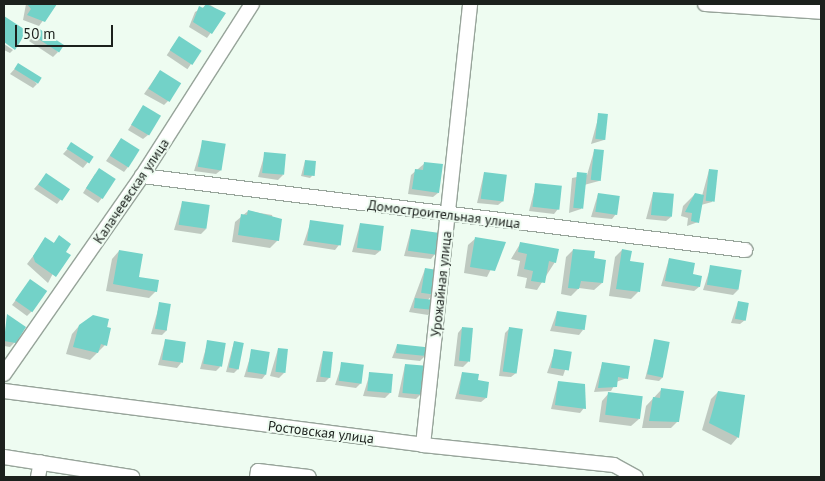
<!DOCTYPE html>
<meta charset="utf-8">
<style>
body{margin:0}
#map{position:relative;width:825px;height:481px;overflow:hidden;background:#eefcf1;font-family:"PT Sans",sans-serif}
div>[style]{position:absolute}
.shadow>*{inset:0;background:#0003;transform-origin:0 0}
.building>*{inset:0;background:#73d2c8;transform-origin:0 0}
.roads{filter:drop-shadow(1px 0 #97a49a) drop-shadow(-1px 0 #97a49a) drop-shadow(0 1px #97a49a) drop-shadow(0 -1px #97a49a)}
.minor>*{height:14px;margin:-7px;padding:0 7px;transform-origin:7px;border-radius:7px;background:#fff}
span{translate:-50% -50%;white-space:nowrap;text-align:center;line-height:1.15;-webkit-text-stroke:4px #eefcf1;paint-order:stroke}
.street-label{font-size:14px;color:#1c211d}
.frame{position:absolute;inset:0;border:5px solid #1c211d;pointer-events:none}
.scale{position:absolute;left:15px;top:25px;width:98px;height:22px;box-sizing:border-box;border:2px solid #1c211d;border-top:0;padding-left:6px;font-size:15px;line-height:18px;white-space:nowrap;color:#1c211d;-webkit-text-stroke:4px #eefcf1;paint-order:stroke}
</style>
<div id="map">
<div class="shadow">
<div style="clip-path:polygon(26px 4px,55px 4px,39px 26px,23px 20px)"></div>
<div style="clip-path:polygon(209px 4px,224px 14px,207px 38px,189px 27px,195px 12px)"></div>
<div style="clip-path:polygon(38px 30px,58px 52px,53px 57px,29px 41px)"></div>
<div style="left:179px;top:37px;width:25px;height:22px;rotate:34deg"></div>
<div style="clip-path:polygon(4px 44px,13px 50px,10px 53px,4px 50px)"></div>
<div style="clip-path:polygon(19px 64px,37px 84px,33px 88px,10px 74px)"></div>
<div style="clip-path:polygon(160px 71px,168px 101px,164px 105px,144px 94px)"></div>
<div style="clip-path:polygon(143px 107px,148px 135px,143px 139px,128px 130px)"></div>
<div style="clip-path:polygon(599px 115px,606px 115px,604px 140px,591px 144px)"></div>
<div style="clip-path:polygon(121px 139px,128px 167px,124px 172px,106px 161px)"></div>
<div style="clip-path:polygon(203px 141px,221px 170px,216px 174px,194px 171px)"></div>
<div style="clip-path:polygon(72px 144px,92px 157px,83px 168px,63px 154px)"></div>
<div style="clip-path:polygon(594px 151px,599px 181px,584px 185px,581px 209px,569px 213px,572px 178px,587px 175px)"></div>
<div style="clip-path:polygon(265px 153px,283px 175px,278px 180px,258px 177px)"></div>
<div style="clip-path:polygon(305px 161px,312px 176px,310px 178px,301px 176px)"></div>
<div style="clip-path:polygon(425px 163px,438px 193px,433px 197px,408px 194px,411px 175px)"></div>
<div style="clip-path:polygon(709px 170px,712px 202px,701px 205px,698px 222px,687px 226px,688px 218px,681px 216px,683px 206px,695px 194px,702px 196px)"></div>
<div style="clip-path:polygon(484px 173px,503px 201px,498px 205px,477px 203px)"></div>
<div style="clip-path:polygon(95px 174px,102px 198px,98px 203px,83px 193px)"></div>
<div style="clip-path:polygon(46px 175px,61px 199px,57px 204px,34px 189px)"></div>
<div style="clip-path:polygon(536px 184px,558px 209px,554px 214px,529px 211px)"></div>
<div style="clip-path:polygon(653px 193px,671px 217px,666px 221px,646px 219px)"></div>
<div style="clip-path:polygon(598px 194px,616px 214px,612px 219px,591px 217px)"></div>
<div style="clip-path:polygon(182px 203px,206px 229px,201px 234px,174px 230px)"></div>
<div style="clip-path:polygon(248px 211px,272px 215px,278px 240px,270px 248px,232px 242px,235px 222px)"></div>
<div style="clip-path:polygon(311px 221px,339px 245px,335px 250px,303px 245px)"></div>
<div style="clip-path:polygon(360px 224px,380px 251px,375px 255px,352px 252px)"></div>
<div style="clip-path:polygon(411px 230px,435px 254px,431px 259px,404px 256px)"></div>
<div style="clip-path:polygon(59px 237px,64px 252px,48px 283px,27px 264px,46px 239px,53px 244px)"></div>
<div style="clip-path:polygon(476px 238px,504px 243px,487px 277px,464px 273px,468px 245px)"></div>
<div style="clip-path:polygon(520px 244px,555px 262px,537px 290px,525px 288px,527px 278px,517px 276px,520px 261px,511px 259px)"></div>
<div style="clip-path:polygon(573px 250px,592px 259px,602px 283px,594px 290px,579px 288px,571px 296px,561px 294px,566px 257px)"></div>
<div style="clip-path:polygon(622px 250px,638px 292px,631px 299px,609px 296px,615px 257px)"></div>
<div style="clip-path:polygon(119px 251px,137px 278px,156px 291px,149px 298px,106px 291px,112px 259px)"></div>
<div style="clip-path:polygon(669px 259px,692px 275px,699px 287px,694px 291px,661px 286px)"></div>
<div style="clip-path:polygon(711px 266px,738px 290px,733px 295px,703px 290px)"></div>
<div style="clip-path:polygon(425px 269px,433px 294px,427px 301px,432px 310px,428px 315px,409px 312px)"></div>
<div style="clip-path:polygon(30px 281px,32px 311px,27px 316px,12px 305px)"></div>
<div style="clip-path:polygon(738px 302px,745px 320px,740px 324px,731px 323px)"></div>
<div style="clip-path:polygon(160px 303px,167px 330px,162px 335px,151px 334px)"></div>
<div style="clip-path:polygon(557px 312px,583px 330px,579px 335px,550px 331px)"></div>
<div style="clip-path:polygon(7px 316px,15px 342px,10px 347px,4px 346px)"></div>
<div style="clip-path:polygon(108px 320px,105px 345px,90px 360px,66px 354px,72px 334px,79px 326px)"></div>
<div style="clip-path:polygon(462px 328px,468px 362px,463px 367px,454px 366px,458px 333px)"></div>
<div style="clip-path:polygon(510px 328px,516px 373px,511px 377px,499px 376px,505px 333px)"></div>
<div style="clip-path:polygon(165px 341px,181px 363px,177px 368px,158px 365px)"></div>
<div style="clip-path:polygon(208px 341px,220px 367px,216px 371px,200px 369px)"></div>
<div style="clip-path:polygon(655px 341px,663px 377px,659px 381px,645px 379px)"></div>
<div style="clip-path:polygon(234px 342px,239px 368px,234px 373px,226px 372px)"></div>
<div style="clip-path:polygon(397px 345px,425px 356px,420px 361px,392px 358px)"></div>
<div style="clip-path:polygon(278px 349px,284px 373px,279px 378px,270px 376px)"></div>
<div style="clip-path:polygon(555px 350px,571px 353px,563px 376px,547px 373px)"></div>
<div style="clip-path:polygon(252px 351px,266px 374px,262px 379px,244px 377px)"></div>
<div style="clip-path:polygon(323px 352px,329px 378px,325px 382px,316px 382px)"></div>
<div style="clip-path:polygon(342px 364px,361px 383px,356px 388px,335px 385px)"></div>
<div style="clip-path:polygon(602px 364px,627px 378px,616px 382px,611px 391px,594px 392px)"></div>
<div style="clip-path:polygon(405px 365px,421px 394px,416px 399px,398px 397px)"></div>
<div style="clip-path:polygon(370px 373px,390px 393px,385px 398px,363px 396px)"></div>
<div style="clip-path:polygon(462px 373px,477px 381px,486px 398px,481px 402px,455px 399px)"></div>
<div style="clip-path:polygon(558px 382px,584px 408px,580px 413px,551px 409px)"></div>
<div style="clip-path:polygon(662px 389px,678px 421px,671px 428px,642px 428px,646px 406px)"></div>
<div style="clip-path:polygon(718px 392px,738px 437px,731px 445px,702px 430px,711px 399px)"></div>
<div style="clip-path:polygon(609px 393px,639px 419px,631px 426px,599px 422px,602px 401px)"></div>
</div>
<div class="building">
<div style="clip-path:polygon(27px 4px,57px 4px,45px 22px,27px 15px,31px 9px)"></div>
<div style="clip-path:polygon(206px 4px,226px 13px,212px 34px,193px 22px,199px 6px,203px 8px)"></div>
<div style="clip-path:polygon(4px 16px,27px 31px,15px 50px,4px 42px)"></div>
<div style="left:38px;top:28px;width:31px;height:9px;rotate:33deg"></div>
<div style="left:179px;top:36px;width:27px;height:17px;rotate:33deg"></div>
<div style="left:18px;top:63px;width:28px;height:7px;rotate:32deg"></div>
<div style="left:160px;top:70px;width:25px;height:22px;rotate:32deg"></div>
<div style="left:143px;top:105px;width:21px;height:23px;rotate:31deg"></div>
<div style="left:598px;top:113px;width:10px;height:26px;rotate:6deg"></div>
<div style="left:121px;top:138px;width:22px;height:21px;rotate:32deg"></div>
<div style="left:202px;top:140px;width:24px;height:27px;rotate:9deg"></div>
<div style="left:71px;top:142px;width:27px;height:8px;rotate:33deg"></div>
<div style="left:594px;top:149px;width:10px;height:31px;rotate:6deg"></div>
<div style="left:264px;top:152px;width:22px;height:21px;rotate:5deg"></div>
<div style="left:305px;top:160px;width:11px;height:15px;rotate:5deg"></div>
<div style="clip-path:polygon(424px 162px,443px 164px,439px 193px,412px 189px,415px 169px,423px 170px)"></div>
<div style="left:99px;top:168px;width:20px;height:24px;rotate:33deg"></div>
<div style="left:709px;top:169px;width:9px;height:32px;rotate:6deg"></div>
<div style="left:484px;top:172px;width:23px;height:27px;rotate:7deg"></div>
<div style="left:577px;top:172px;width:10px;height:36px;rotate:6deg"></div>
<div style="left:46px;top:173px;width:29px;height:14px;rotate:34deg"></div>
<div style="left:535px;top:183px;width:27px;height:24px;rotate:6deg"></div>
<div style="left:653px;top:192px;width:21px;height:23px;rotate:5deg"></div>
<div style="left:598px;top:193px;width:22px;height:19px;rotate:8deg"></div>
<div style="clip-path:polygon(695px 193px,704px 195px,699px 223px,691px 221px,692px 213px,685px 212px)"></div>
<div style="left:182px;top:201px;width:28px;height:24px;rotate:8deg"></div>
<div style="clip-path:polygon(248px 210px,282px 219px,279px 241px,238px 235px,241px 214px,247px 215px)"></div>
<div style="left:310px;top:220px;width:34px;height:21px;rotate:8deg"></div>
<div style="left:360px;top:223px;width:24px;height:25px;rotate:7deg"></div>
<div style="left:411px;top:229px;width:29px;height:22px;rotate:8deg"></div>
<div style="clip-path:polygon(59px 235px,71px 244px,66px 252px,71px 255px,56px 277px,35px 262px,33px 256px,45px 237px,54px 243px)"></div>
<div style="clip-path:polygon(475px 237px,506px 242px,495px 271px,470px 267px)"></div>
<div style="clip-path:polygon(520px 242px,559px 249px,556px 263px,549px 261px,545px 283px,531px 281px,533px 271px,524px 269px,527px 254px,518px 252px)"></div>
<div style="clip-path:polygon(573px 249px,595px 251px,594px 258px,606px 260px,603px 283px,581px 281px,579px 289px,568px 288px)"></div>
<div style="clip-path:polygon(622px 249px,632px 251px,630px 261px,644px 263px,640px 292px,616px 289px)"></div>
<div style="clip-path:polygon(119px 250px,143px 254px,139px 277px,159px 280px,157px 292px,113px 284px)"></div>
<div style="clip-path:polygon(669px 258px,695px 263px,693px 274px,702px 276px,700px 287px,665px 281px)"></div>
<div style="left:710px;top:265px;width:32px;height:20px;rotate:9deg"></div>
<div style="left:425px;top:268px;width:12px;height:25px;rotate:9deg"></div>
<div style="left:30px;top:279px;width:21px;height:26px;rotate:35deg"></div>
<div style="left:415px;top:298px;width:20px;height:10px;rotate:6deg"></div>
<div style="left:738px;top:301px;width:11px;height:18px;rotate:10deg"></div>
<div style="left:159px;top:302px;width:12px;height:27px;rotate:9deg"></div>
<div style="left:557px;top:311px;width:30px;height:15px;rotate:8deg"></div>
<div style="clip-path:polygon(7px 314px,26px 327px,16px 343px,4px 341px)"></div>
<div style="clip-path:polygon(93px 315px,109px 319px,107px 327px,111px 328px,107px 346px,101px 344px,98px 353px,73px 347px,79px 325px)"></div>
<div style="left:462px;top:327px;width:11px;height:34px;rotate:5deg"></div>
<div style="left:509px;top:327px;width:14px;height:45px;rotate:8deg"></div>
<div style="left:165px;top:339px;width:21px;height:21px;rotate:8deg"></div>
<div style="left:654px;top:339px;width:16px;height:36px;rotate:11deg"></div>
<div style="left:207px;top:340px;width:19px;height:24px;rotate:9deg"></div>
<div style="left:234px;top:341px;width:10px;height:27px;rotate:11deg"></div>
<div style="left:397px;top:344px;width:30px;height:9px;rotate:6deg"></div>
<div style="left:278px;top:348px;width:10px;height:24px;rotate:6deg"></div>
<div style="left:251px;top:349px;width:19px;height:23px;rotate:9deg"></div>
<div style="left:554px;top:349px;width:18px;height:19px;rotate:9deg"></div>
<div style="left:323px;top:351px;width:10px;height:26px;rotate:6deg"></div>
<div style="left:341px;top:362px;width:23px;height:19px;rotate:7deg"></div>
<div style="clip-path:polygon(602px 362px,630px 366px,628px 379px,618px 377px,617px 387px,598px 388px)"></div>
<div style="left:405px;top:364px;width:21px;height:29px;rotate:5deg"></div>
<div style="left:369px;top:372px;width:24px;height:19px;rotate:5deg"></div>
<div style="clip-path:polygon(462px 372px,479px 374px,478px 380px,489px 382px,487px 398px,459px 394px)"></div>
<div style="clip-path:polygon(558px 381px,585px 384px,586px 409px,555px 405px)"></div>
<div style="clip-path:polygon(661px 388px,684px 391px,679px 422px,649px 421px,653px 397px,660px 398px)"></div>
<div style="clip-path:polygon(718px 391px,745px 395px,739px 438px,709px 423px)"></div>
<div style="left:608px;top:392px;width:35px;height:23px;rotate:7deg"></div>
</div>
<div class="roads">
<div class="minor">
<div style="left:705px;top:4px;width:116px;rotate:3.9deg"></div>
<div style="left:142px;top:176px;width:608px;rotate:7deg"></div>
<div style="left:4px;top:374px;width:241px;rotate:-55.1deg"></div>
<div style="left:142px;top:176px;width:204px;rotate:-57.4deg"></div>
<div style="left:4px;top:391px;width:422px;rotate:7.3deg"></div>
<div style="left:423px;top:445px;width:192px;rotate:6deg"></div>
<div style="left:614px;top:465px;width:25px;rotate:29deg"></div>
<div style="left:423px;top:445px;width:443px;rotate:-83.9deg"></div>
<div style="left:4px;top:457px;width:130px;rotate:8.9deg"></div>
<div style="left:38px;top:477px;width:15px;rotate:-79deg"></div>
<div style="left:257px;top:477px;width:6px;rotate:-81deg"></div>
<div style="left:258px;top:471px;width:51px;rotate:6.7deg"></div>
</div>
</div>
<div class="street-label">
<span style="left:131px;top:191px;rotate:-56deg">Калачеевская улица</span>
<span style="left:444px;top:214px;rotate:7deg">Домостроительная улица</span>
<span style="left:441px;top:284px;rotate:-84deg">Урожайная улица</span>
<span style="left:321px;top:432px;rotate:7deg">Ростовская улица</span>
</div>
<div class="frame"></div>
<div class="scale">50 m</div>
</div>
